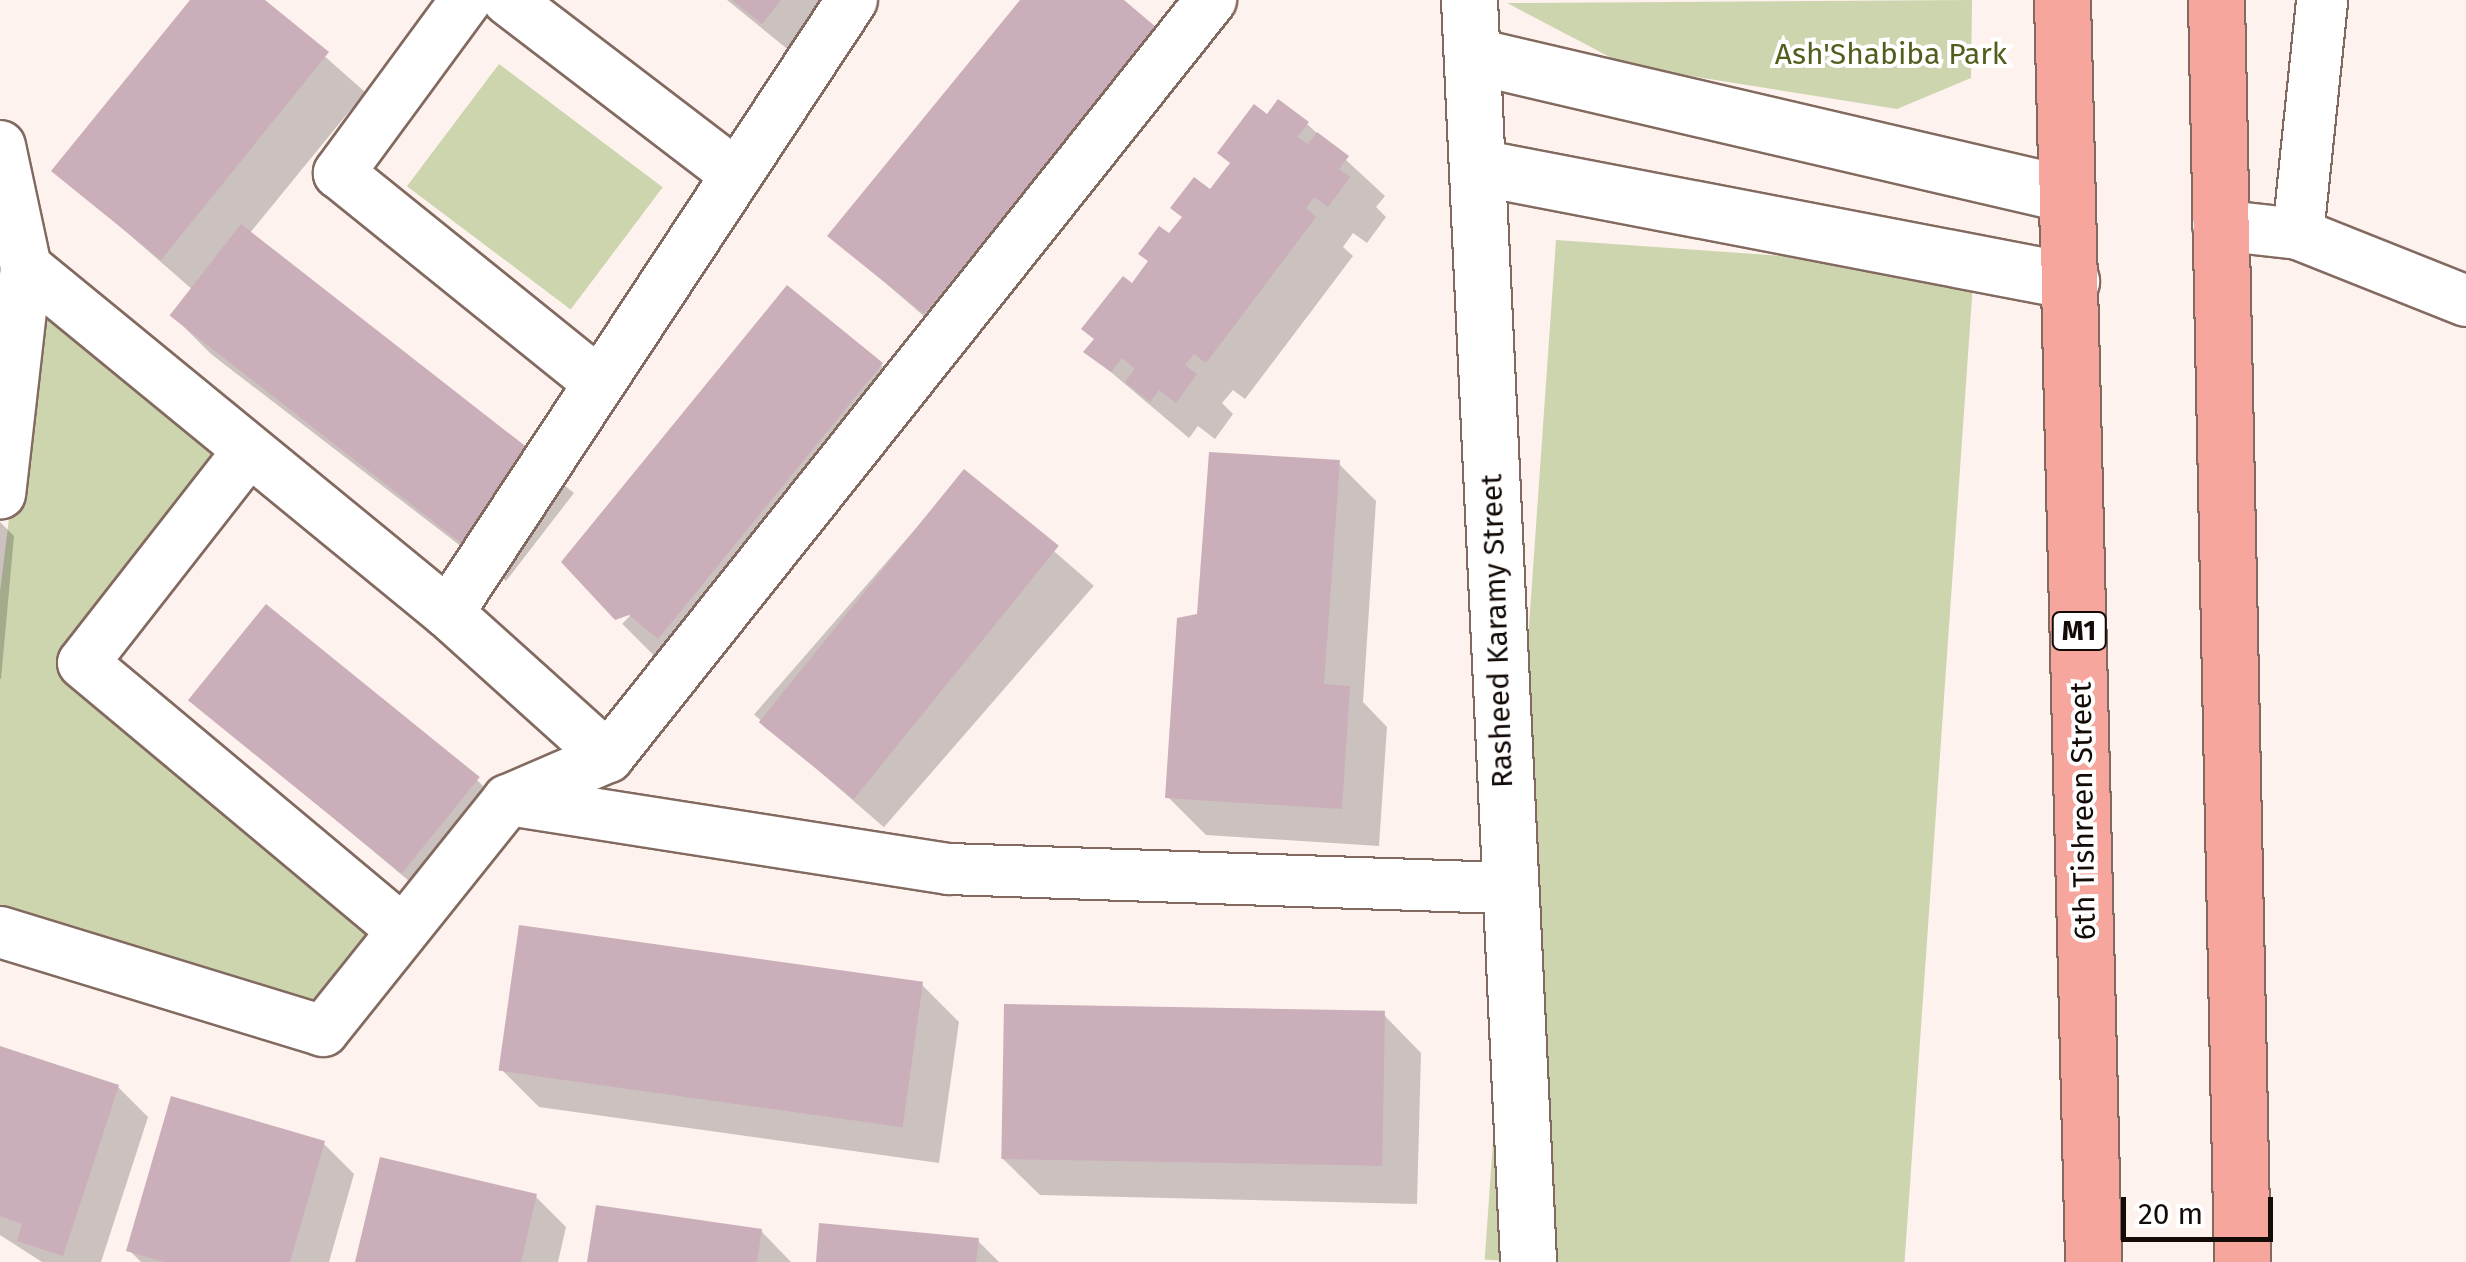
<!DOCTYPE html>
<style>
body{margin:0}
#map{position:relative;width:2466px;height:1262px;overflow:hidden;background:#fef2ee;font-family:"Fira Sans",sans-serif}
div>[style]{position:absolute}
.green>*{inset:0;background:#cdd5af;transform-origin:0 0}
.shadow>*{inset:0;background:#0003;transform-origin:0 0}
.building>*{inset:0;background:#caaeb9;transform-origin:0 0}
.roads{filter:drop-shadow(2px 0 #836a60) drop-shadow(-2px 0 #836a60) drop-shadow(0 2px #836a60) drop-shadow(0 -2px #836a60)}
.minor>*{height:50px;margin:-25px;padding:0 25px;transform-origin:25px;border-radius:25px;background:#fff}
.secondary>*{height:55px;margin:-27.5px;padding:0 27.5px;transform-origin:27.5px;border-radius:27.5px;background:#fff}
.trunk>*{height:55px;margin:-27.5px;padding:0 27.5px;transform-origin:27.5px;border-radius:27.5px;background:#f7a69e}
span{translate:-50% -50%;white-space:nowrap;text-align:center;line-height:1.15;-webkit-text-stroke:8px #fff;paint-order:stroke}
.shield-label span{padding:2px 8px;background:#fff;border:2px solid;border-radius:8px;-webkit-text-stroke-width:0}
.shield-label{font-size:28px;color:#140b07;font-weight:700}
.park-label{font-size:30px;color:#545d1d}
.street-label{font-size:30px;color:#140b07}
.scale{position:absolute;left:2121px;top:1197px;width:152px;height:45px;box-sizing:border-box;border:5px solid #140b07;border-top:0;padding-left:12px;font-size:30px;line-height:35px;white-space:nowrap;color:#140b07;-webkit-text-stroke:8px #fff;paint-order:stroke}
</style>
<div id="map">
<div class="green">
<div style="clip-path:polygon(1972px 0,1971px 78px,1897px 109px,1627px 66px,1507px 3px)"></div>
<div style="left:499px;top:64px;width:205px;height:153px;rotate:37deg"></div>
<div style="left:1556px;top:240px;width:419px;height:1022px;rotate:4deg"></div>
<div style="clip-path:polygon(36px 297px,221px 457px,66px 668px,381px 933px,317px 1013px,0 917px,0 592px)"></div>
</div>
<div class="shadow">
<div style="clip-path:polygon(193px 0,261px 0,365px 92px,249px 234px,574px 493px,506px 581px,211px 354px,173px 316px,193px 290px,55px 170px)"></div>
<div style="clip-path:polygon(727px 0,850px 0,801px 60px)"></div>
<div style="clip-path:polygon(1023px 0,1120px 0,1193px 67px,963px 350px,830px 235px)"></div>
<div style="clip-path:polygon(1267px 117px,1307px 124px,1385px 196px,1376px 207px,1386px 217px,1367px 243px,1353px 233px,1343px 247px,1353px 256px,1245px 399px,1233px 390px,1222px 403px,1233px 414px,1215px 439px,1198px 426px,1189px 438px,1087px 352px)"></div>
<div style="left:881px;top:365px;width:54px;height:366px;rotate:45deg"></div>
<div style="clip-path:polygon(1338px 463px,1376px 501px,1363px 702px,1387px 727px,1379px 846px,1206px 835px,1168px 797px,1200px 616px)"></div>
<div style="left:964px;top:473px;width:172px;height:320px;rotate:41deg"></div>
<div style="clip-path:polygon(0 522px,14px 536px,1px 679px,0 679px)"></div>
<div style="clip-path:polygon(192px 700px,477px 780px,507px 810px,433px 901px)"></div>
<div style="clip-path:polygon(921px 984px,959px 1022px,939px 1163px,539px 1107px,501px 1069px)"></div>
<div style="clip-path:polygon(1384px 1015px,1421px 1053px,1417px 1204px,1040px 1195px,1002px 1158px)"></div>
<div style="clip-path:polygon(0 1048px,118px 1087px,148px 1117px,101px 1262px,42px 1262px,0 1235px)"></div>
<div style="clip-path:polygon(324px 1144px,354px 1174px,329px 1262px,141px 1262px,129px 1250px)"></div>
<div style="clip-path:polygon(535px 1196px,566px 1227px,558px 1262px,357px 1262px)"></div>
<div style="clip-path:polygon(761px 1231px,791px 1262px,590px 1262px)"></div>
<div style="clip-path:polygon(977px 1240px,999px 1262px,818px 1262px)"></div>
</div>
<div class="building">
<div style="clip-path:polygon(190px 0,265px 0,329px 52px,161px 260px,51px 171px)"></div>
<div style="clip-path:polygon(732px 0,781px 0,762px 24px)"></div>
<div style="clip-path:polygon(1020px 0,1124px 0,1157px 28px,924px 314px,827px 236px)"></div>
<div style="clip-path:polygon(1278px 99px,1309px 122px,1297px 137px,1308px 144px,1317px 132px,1349px 156px,1339px 169px,1350px 177px,1328px 207px,1314px 197px,1306px 208px,1316px 217px,1206px 363px,1194px 354px,1185px 365px,1197px 374px,1176px 403px,1159px 390px,1150px 402px,1125px 382px,1135px 369px,1122px 358px,1111px 372px,1083px 352px,1094px 339px,1081px 329px,1123px 276px,1132px 283px,1148px 261px,1138px 254px,1159px 226px,1169px 233px,1182px 217px,1170px 208px,1194px 177px,1210px 189px,1230px 163px,1217px 153px,1254px 104px,1267px 114px)"></div>
<div style="left:241px;top:224px;width:375px;height:116px;rotate:38deg"></div>
<div style="clip-path:polygon(787px 285px,883px 363px,658px 639px,629px 615px,615px 620px,561px 562px)"></div>
<div style="clip-path:polygon(1209px 452px,1340px 460px,1324px 684px,1350px 686px,1342px 809px,1165px 798px,1177px 618px,1197px 614px)"></div>
<div style="left:964px;top:469px;width:122px;height:326px;rotate:39deg"></div>
<div style="left:266px;top:604px;width:275px;height:124px;rotate:39deg"></div>
<div style="left:519px;top:925px;width:408px;height:147px;rotate:8deg"></div>
<div style="left:1004px;top:1004px;width:381px;height:155px;rotate:1deg"></div>
<div style="clip-path:polygon(0 1046px,119px 1085px,63px 1256px,17px 1241px,22px 1224px,0 1216px)"></div>
<div style="clip-path:polygon(171px 1096px,325px 1141px,290px 1262px,165px 1262px,126px 1251px)"></div>
<div style="clip-path:polygon(380px 1157px,537px 1194px,521px 1262px,355px 1262px)"></div>
<div style="clip-path:polygon(596px 1205px,762px 1229px,757px 1262px,587px 1262px)"></div>
<div style="clip-path:polygon(819px 1223px,979px 1238px,976px 1262px,816px 1262px)"></div>
</div>
<div class="roads">
<div class="minor">
<div style="left:466px;top:0;width:215px;rotate:126.3deg"></div>
<div style="left:339px;top:173px;width:334px;rotate:38.9deg"></div>
<div style="left:508px;top:0;width:288px;rotate:37.4deg"></div>
<div style="left:0;top:146px;width:124px;rotate:77.9deg"></div>
<div style="left:26px;top:267px;width:228px;rotate:96.5deg"></div>
<div style="left:2218px;top:225px;width:81px;rotate:6.4deg"></div>
<div style="left:2298px;top:234px;width:181px;rotate:21.7deg"></div>
<div style="left:2298px;top:234px;width:235px;rotate:-84.1deg"></div>
<div style="left:26px;top:267px;width:546px;rotate:39.35deg"></div>
<div style="left:448px;top:613px;width:215px;rotate:42deg"></div>
<div style="left:247px;top:453px;width:266px;rotate:128deg"></div>
<div style="left:83px;top:663px;width:416px;rotate:39.9deg"></div>
<div style="left:448px;top:613px;width:734px;rotate:-56.61deg"></div>
<div style="left:508px;top:800px;width:446px;rotate:8.9deg"></div>
<div style="left:949px;top:869px;width:556px;rotate:1.96deg"></div>
<div style="left:0;top:932px;width:338px;rotate:17deg"></div>
<div style="left:323px;top:1031px;width:296px;rotate:-51.3deg"></div>
<div style="left:508px;top:800px;width:109px;rotate:-23.3deg"></div>
<div style="left:608px;top:757px;width:968px;rotate:-51.46deg"></div>
</div>
<div class="secondary">
<div style="left:1469px;top:0;width:1263px;rotate:87.32deg"></div>
<div style="left:1475px;top:56px;width:603px;rotate:13.14deg"></div>
<div style="left:1478px;top:167px;width:604px;rotate:10.88deg"></div>
</div>
<div class="trunk">
<div style="left:2062px;top:0;width:1262px;rotate:88.59deg"></div>
<div style="left:2216px;top:0;width:1262px;rotate:88.82deg"></div>
</div>
</div>
<div class="shield-label">
<span style="left:2079px;top:631px">M1</span>
</div>
<div class="park-label">
<span style="left:1891px;top:54px">Ash'Shabiba Park</span>
</div>
<div class="street-label">
<span style="left:1497px;top:631px;rotate:-92deg">Rasheed Karamy Street</span>
<span style="left:2083px;top:811px;rotate:-91deg">6th Tishreen Street</span>
</div>
<div class="scale">20 m</div>
</div>
